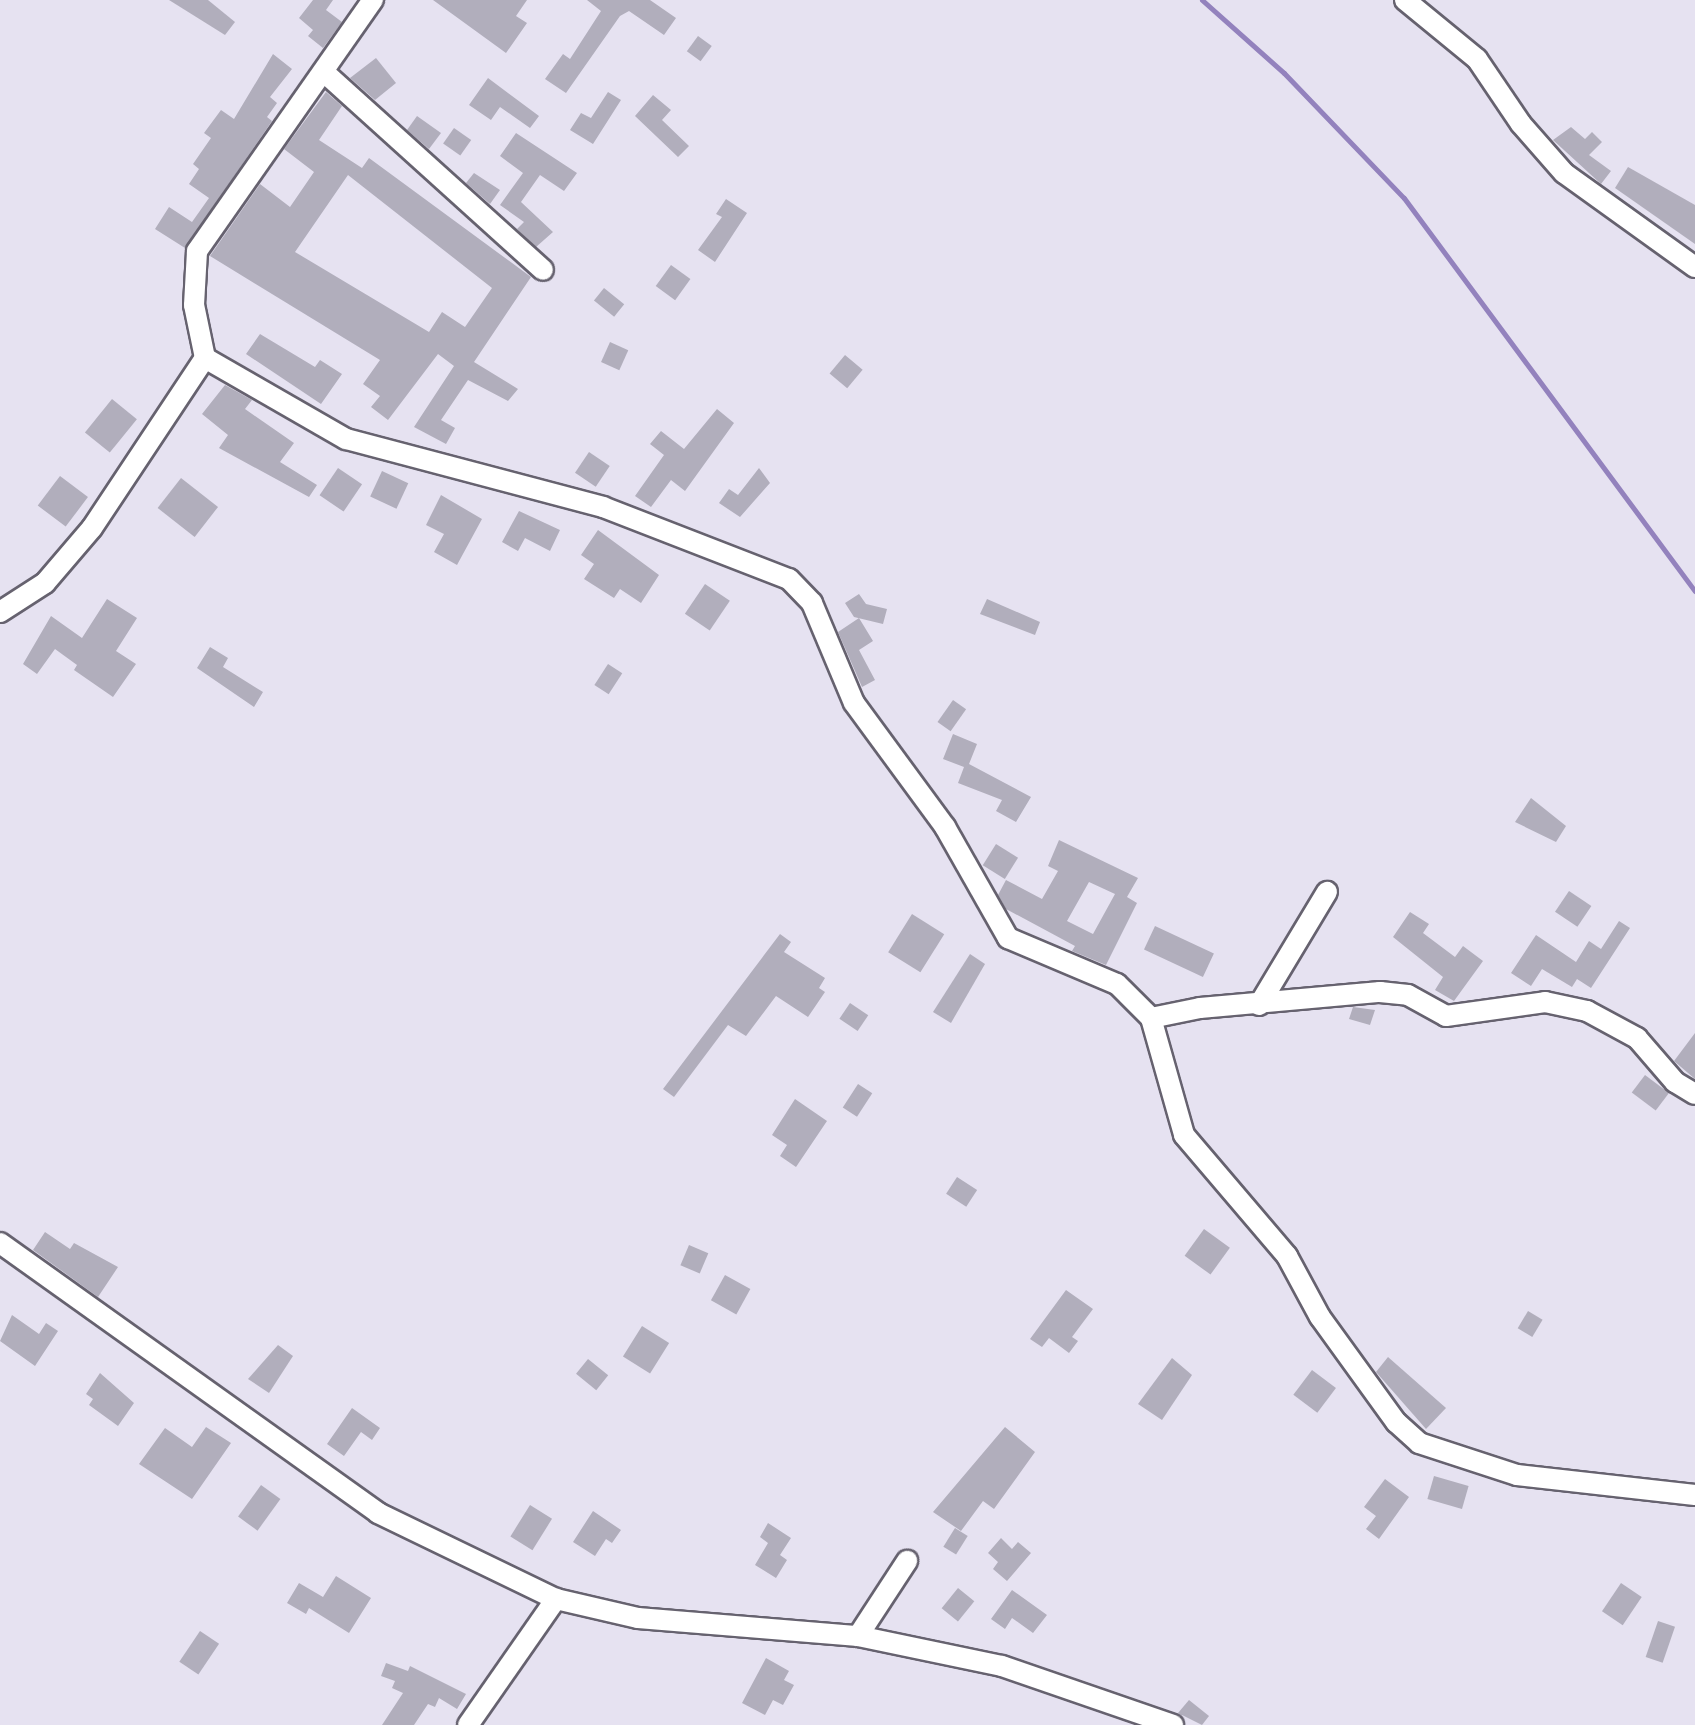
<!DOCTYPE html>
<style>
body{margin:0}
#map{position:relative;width:1695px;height:1725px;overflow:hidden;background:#e6e2f1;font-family:Lato,sans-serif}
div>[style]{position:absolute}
.stream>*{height:5px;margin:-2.5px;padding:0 2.5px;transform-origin:2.5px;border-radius:2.5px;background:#9382bd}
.building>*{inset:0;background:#b1aebc;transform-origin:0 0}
.roads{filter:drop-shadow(2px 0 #66626f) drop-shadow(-2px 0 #66626f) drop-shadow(0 2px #66626f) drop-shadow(0 -2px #66626f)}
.minor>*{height:20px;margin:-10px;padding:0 10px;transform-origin:10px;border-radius:10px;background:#fff}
span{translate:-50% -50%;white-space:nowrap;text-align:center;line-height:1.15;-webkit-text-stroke:8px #e6e2f1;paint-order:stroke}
</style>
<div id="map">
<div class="stream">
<div style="left:1202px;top:0;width:110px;rotate:41.7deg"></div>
<div style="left:1284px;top:73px;width:173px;rotate:46.2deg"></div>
<div style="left:1404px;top:198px;width:489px;rotate:53.5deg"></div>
</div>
<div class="building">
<div style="clip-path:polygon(169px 0,208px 0,235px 22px,225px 35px)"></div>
<div style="clip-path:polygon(313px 0,333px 0,326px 10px,342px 22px,323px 48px,308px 36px,313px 30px,299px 18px)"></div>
<div style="clip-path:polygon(433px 0,527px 0,516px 16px,527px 23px,506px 53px)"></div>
<div style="clip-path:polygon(587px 0,650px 0,676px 18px,664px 35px,629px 11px,620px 16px,566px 93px,545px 79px,563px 54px,570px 59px,601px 11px)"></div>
<div style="left:698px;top:36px;width:17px;height:19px;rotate:36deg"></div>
<div style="clip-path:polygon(273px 54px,292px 69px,270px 97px,277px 103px,267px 117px,272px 121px,185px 248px,155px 229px,169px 207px,192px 222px,209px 198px,189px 184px,199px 169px,193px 164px,211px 138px,204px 133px,221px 110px,234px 119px)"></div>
<div style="clip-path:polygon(376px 58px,396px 83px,375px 100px,350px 78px)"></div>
<div style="clip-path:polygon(488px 78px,539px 116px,530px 128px,500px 107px,491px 120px,469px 105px)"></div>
<div style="clip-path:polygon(evenodd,326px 92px,342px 106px,319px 140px,362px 168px,369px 158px,531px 277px,474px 362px,518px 389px,508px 401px,468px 380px,441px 420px,455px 428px,446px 444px,414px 427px,454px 366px,438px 354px,388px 420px,371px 407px,380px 396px,363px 384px,380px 360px,210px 256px,260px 184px,290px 207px,314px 172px,284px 149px,326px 92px,348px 175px,492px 288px,465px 327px,442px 312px,429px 332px,295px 252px,348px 175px)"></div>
<div style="clip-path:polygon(608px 92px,621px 100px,593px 144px,570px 130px,581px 113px,591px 118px)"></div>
<div style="clip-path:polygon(653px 95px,671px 110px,662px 120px,689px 146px,678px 157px,635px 116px)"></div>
<div style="clip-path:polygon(417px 116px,441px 133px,429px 149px,407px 130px)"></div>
<div style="clip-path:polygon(1571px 127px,1585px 139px,1592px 132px,1602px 142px,1589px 155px,1611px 171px,1601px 184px,1553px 140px)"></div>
<div style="left:454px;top:128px;width:21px;height:19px;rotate:35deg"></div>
<div style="clip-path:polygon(516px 133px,577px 173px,564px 191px,540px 175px,521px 202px,553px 232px,536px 247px,517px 229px,524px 222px,500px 205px,523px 173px,500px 156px)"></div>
<div style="clip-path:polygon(1628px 167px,1695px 205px,1695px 244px,1615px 188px)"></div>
<div style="clip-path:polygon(474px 173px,500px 190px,490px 204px,466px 183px)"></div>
<div style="clip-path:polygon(726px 199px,747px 213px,715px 262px,698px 250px,722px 217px,716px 214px)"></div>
<div style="left:671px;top:265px;width:24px;height:26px;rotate:36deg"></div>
<div style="left:604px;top:288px;width:26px;height:16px;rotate:39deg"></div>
<div style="clip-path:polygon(260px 334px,315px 367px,320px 360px,342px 374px,321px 404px,246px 354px)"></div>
<div style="left:610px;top:342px;width:20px;height:22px;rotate:24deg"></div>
<div style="left:845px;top:355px;width:23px;height:24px;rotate:40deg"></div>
<div style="clip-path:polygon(225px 385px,252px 400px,245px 409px,294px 443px,280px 462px,317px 485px,309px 497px,219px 448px,228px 435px,202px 414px)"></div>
<div style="left:112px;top:399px;width:32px;height:43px;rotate:39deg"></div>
<div style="clip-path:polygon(717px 409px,734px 423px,685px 491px,671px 480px,651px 507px,635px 496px,664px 455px,650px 444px,661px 431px,684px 449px)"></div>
<div style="left:589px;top:452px;width:25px;height:25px;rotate:34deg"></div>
<div style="left:338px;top:468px;width:29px;height:33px;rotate:34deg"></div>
<div style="clip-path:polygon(759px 468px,770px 483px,740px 517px,719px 503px,729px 489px,738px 495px)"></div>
<div style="left:382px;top:471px;width:29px;height:28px;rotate:25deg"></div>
<div style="left:60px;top:476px;width:35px;height:37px;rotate:37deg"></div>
<div style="left:181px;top:478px;width:47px;height:38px;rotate:38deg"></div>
<div style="clip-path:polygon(441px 495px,482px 519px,457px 565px,434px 552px,444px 534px,426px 525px)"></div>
<div style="clip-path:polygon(519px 511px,560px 530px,550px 551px,525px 538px,518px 551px,502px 542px)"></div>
<div style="clip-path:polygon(598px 530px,659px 575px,641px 603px,620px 589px,614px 598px,584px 579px,594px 564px,581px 555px)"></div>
<div style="left:705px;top:584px;width:30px;height:36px;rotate:34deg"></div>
<div style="clip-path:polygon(859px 594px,866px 604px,887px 609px,883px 624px,854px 617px,845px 603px)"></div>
<div style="clip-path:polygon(107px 599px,137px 618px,116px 651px,136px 664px,113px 697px,74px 670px,77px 665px,55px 649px,37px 674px,23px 664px,51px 616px,82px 638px)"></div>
<div style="clip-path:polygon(987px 599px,1040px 622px,1035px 635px,980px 614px)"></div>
<div style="clip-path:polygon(859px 618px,873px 641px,859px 650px,875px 680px,862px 687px,838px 632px)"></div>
<div style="clip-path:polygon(210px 647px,228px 658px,223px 667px,263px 692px,254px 707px,197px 668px)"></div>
<div style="left:608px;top:664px;width:17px;height:25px;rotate:33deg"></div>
<div style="left:953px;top:700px;width:16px;height:27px;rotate:35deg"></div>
<div style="clip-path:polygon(953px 734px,977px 744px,969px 764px,1031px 797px,1016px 822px,996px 811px,1002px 800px,958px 783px,964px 767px,943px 759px)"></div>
<div style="clip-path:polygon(1531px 798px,1566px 826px,1556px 842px,1515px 822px)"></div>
<div style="clip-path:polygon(evenodd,1059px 840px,1138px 878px,1127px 897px,1137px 903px,1106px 965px,1072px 951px,1075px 946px,1006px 909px,998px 895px,1006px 880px,1042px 899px,1058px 871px,1048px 866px,1059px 840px,1089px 882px,1115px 894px,1093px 934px,1067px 921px,1089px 882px)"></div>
<div style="left:996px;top:844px;width:26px;height:25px;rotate:32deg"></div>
<div style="left:1569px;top:891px;width:27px;height:25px;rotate:34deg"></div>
<div style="clip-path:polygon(1410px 912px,1429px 924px,1423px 933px,1455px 957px,1463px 946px,1483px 961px,1454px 1001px,1435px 990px,1443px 977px,1393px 937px)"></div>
<div style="left:912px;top:914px;width:38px;height:45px;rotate:32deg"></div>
<div style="clip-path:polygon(1619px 921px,1630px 928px,1591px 988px,1577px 979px,1572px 987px,1542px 969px,1531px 986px,1511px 973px,1536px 935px,1576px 962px,1589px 941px,1601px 949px)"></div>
<div style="left:1155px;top:926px;width:65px;height:26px;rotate:25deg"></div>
<div style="clip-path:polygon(780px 934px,791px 942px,784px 952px,825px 978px,819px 988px,825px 992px,808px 1017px,776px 996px,746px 1036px,728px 1025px,674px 1097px,663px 1089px)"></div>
<div style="clip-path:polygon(970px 954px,985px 964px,951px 1023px,933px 1012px)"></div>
<div style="left:850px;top:1003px;width:22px;height:19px;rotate:34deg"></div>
<div style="clip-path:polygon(1353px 1007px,1375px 1010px,1370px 1025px,1349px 1019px)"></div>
<div style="clip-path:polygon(1695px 1033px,1695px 1079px,1674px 1061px)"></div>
<div style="left:1645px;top:1075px;width:30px;height:22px;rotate:37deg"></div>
<div style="left:858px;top:1084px;width:17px;height:28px;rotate:33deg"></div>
<div style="clip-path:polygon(795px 1099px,827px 1121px,796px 1167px,780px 1156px,787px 1145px,772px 1135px)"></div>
<div style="left:957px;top:1177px;width:24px;height:20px;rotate:33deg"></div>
<div style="left:1204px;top:1229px;width:32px;height:33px;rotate:36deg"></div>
<div style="clip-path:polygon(45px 1232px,70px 1249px,74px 1243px,118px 1267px,98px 1297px,33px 1250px)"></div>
<div style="left:689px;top:1245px;width:21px;height:22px;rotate:23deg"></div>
<div style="left:725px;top:1275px;width:29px;height:29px;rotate:29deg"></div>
<div style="clip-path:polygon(1066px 1290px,1093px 1309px,1072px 1337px,1078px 1341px,1069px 1353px,1049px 1338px,1042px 1347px,1030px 1339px)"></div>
<div style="left:1528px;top:1311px;width:17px;height:20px;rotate:31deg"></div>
<div style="clip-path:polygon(12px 1315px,39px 1334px,46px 1323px,58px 1331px,35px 1366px,0 1341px)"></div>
<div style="left:642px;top:1326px;width:32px;height:36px;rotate:32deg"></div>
<div style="clip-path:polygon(278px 1345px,293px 1356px,269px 1393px,248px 1379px)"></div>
<div style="clip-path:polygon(1388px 1357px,1446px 1408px,1426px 1429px,1376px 1372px)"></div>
<div style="clip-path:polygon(1172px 1358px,1192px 1375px,1162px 1420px,1138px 1404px)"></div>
<div style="left:588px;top:1359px;width:26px;height:19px;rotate:39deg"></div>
<div style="left:1312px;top:1370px;width:30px;height:31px;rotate:37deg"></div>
<div style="clip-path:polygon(100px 1373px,134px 1403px,118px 1426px,89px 1405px,93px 1399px,86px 1394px)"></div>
<div style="clip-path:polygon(352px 1408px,380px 1428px,372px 1440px,361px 1432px,344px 1456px,327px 1444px)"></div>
<div style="clip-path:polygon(206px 1427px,231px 1443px,192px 1499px,139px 1464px,165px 1428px,192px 1447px)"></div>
<div style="clip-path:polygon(1005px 1427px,1035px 1452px,994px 1509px,983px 1501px,961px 1531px,933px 1512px)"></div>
<div style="left:1434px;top:1476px;width:36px;height:24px;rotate:16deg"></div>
<div style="clip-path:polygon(1385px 1479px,1409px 1497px,1379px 1539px,1366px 1529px,1376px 1516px,1364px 1507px)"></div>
<div style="left:261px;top:1485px;width:24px;height:39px;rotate:36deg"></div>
<div style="left:530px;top:1505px;width:26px;height:37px;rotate:32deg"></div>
<div style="clip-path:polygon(593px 1511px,621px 1530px,612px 1543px,606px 1539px,595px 1556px,573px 1542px)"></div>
<div style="clip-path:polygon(768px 1523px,791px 1538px,780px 1555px,787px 1560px,776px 1578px,755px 1565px,768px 1543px,760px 1537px)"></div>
<div style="left:955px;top:1528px;width:15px;height:22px;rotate:32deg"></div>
<div style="clip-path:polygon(1001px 1538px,1012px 1549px,1018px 1542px,1031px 1553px,1007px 1581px,993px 1569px,998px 1562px,988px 1553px)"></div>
<div style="clip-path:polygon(336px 1576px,371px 1598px,349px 1633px,309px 1608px,306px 1614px,287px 1603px,299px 1583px,323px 1597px)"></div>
<div style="left:1621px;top:1583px;width:25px;height:34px;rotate:34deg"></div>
<div style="left:958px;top:1588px;width:21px;height:26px;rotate:39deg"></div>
<div style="clip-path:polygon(1012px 1590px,1047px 1615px,1033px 1633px,1012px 1618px,1005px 1629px,991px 1619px)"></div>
<div style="left:1658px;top:1621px;width:18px;height:38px;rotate:19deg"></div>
<div style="left:200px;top:1631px;width:23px;height:37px;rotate:34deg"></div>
<div style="clip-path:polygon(766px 1658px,789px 1671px,784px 1680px,794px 1685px,783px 1705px,773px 1700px,765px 1715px,742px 1703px)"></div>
<div style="clip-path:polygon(386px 1663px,408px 1671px,410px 1666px,466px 1694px,457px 1709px,439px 1698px,435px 1707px,428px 1704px,414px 1725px,382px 1725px,403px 1693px,392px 1688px,395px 1681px,381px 1676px)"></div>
<div style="clip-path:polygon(1189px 1700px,1209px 1716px,1202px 1725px,1178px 1713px)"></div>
</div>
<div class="roads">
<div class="minor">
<div style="left:1405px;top:0;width:93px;rotate:39.3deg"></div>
<div style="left:1477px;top:59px;width:78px;rotate:55.9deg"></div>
<div style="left:1521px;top:124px;width:65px;rotate:48.7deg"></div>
<div style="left:1564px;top:173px;width:161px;rotate:35.7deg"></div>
<div style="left:324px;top:72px;width:295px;rotate:42.1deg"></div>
<div style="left:205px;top:358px;width:163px;rotate:29.9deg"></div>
<div style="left:346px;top:439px;width:266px;rotate:14.8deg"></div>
<div style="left:603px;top:507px;width:199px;rotate:21.2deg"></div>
<div style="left:789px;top:579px;width:33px;rotate:46deg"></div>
<div style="left:812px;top:603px;width:108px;rotate:67.2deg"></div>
<div style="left:854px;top:703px;width:154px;rotate:53.7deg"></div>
<div style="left:945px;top:827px;width:128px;rotate:60.4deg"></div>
<div style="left:1008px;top:938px;width:118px;rotate:22.9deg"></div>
<div style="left:1117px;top:984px;width:48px;rotate:45deg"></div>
<div style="left:1151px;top:1018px;width:122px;rotate:74.2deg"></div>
<div style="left:1184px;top:1135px;width:159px;rotate:49.6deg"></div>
<div style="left:1287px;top:1256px;width:69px;rotate:61.6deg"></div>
<div style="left:1320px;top:1317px;width:130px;rotate:54.1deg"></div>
<div style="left:1396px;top:1422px;width:31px;rotate:42deg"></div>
<div style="left:1419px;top:1443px;width:103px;rotate:18.1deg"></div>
<div style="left:1517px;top:1475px;width:179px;rotate:6.4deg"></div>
<div style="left:0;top:612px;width:54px;rotate:-32.8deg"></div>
<div style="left:45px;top:583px;width:72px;rotate:-49.5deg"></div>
<div style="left:92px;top:528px;width:204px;rotate:-56.4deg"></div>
<div style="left:205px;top:358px;width:54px;rotate:-101.7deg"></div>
<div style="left:194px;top:305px;width:54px;rotate:-86.8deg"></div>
<div style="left:197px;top:251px;width:307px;rotate:-55deg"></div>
<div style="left:1259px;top:1005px;width:132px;rotate:-59deg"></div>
<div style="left:1151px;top:1018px;width:50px;rotate:-11.5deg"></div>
<div style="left:1200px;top:1008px;width:181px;rotate:-5.1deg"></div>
<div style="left:1380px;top:992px;width:28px;rotate:6deg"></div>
<div style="left:1408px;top:995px;width:43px;rotate:28.9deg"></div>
<div style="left:1446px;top:1016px;width:100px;rotate:-8deg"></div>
<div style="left:1545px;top:1002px;width:43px;rotate:12.1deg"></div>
<div style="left:1587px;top:1011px;width:57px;rotate:28.4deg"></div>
<div style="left:1637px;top:1038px;width:58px;rotate:49.2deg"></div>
<div style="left:1675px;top:1082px;width:23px;rotate:31deg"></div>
<div style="left:0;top:1243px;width:465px;rotate:35.5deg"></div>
<div style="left:378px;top:1513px;width:198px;rotate:25.8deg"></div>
<div style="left:556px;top:1599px;width:84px;rotate:13deg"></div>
<div style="left:638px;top:1618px;width:221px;rotate:4.7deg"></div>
<div style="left:858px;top:1636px;width:147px;rotate:11.8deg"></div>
<div style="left:1002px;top:1666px;width:181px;rotate:19deg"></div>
<div style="left:858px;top:1636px;width:90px;rotate:-56.8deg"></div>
<div style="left:468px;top:1725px;width:154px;rotate:-55.1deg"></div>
</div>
</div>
</div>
